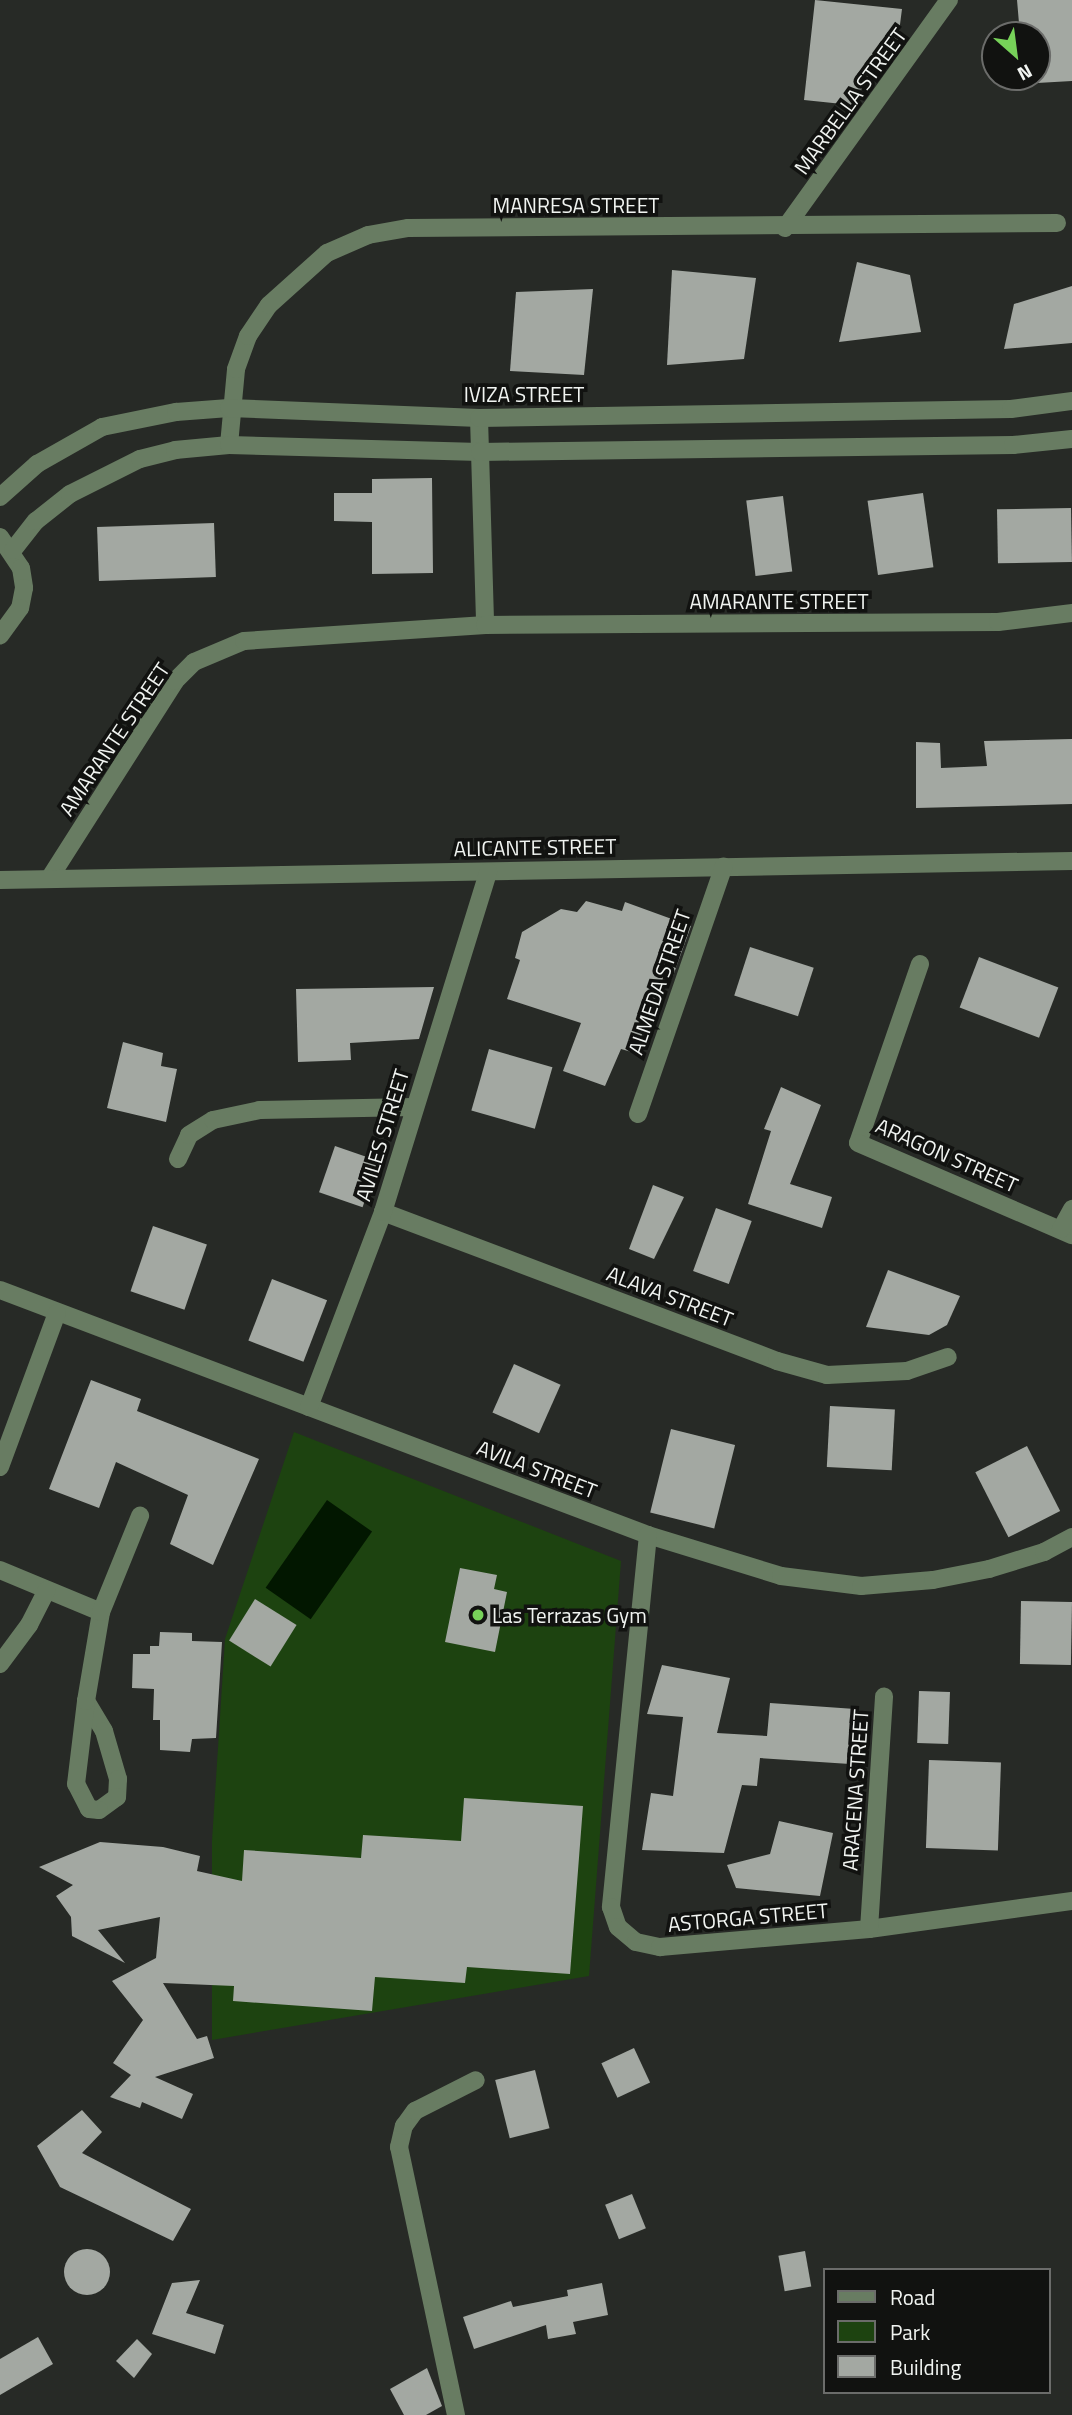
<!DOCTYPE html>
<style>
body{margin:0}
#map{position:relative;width:1072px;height:2415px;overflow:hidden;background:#272a26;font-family:"Titillium Web",sans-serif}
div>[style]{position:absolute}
.green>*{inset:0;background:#1d4310}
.water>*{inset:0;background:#021700;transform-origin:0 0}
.building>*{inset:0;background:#a3a8a2;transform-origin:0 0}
.round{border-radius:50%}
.minor>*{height:18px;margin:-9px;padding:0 9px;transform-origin:9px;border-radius:9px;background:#687c62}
.dots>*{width:19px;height:19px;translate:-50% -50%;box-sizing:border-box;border:4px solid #111210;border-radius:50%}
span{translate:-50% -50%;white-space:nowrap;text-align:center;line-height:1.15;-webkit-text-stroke:7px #111210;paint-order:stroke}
.street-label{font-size:21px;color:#f1f4f1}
.poi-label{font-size:21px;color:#f1f4f1}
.left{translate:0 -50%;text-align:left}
.legend{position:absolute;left:823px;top:2268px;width:228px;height:126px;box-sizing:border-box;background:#111210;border:2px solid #6b6c6a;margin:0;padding:9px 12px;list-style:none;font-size:21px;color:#f1f4f1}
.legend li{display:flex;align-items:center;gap:14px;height:35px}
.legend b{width:35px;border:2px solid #6b6c6a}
.north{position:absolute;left:981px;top:21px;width:70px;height:70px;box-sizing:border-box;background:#111210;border:2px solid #6b6c6a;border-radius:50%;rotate:152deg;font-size:19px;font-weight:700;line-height:28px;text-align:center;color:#f1f4f1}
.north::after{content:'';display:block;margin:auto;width:24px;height:32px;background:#77d259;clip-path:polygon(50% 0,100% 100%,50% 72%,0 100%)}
</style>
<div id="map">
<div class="green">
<div style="clip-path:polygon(294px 1432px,621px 1561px,589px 1976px,212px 2040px,212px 1841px,225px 1639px)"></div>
</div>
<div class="water">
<div style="left:327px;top:1500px;width:55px;height:107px;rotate:35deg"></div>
</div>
<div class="building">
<div style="clip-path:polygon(815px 0,902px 9px,898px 40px,890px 39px,888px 62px,877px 68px,876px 76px,868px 75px,867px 90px,854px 89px,852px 105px,804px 100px)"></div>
<div style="clip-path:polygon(1017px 0,1072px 0,1072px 81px,1037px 83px,1037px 35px,1020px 35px)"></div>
<div style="clip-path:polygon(857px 262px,910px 275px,921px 332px,839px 342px)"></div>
<div style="clip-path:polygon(672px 270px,756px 278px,744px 359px,667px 365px)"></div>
<div style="clip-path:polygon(1072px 286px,1072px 343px,1004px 349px,1014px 304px)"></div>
<div style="clip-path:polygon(593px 289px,584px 375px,510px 371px,516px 292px)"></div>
<div style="clip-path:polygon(432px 478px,433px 573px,372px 574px,372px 522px,334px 521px,334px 493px,372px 493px,372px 479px)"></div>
<div style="left:923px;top:493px;width:75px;height:56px;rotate:82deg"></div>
<div style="left:783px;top:496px;width:76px;height:37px;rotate:83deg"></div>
<div style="left:1071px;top:508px;width:54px;height:74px;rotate:89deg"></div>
<div style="left:214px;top:523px;width:54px;height:117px;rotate:88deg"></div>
<div style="clip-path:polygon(1072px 739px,1072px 804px,916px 808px,916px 742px,940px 743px,941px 768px,987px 766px,984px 741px)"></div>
<div style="clip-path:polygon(586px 901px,622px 911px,625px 902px,691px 926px,673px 976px,665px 973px,635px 1053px,621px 1049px,605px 1086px,563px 1071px,581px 1023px,507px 999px,520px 960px,515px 958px,522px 932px,561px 909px,577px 912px)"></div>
<div style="left:750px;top:947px;width:67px;height:51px;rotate:18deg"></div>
<div style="left:979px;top:957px;width:85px;height:54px;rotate:21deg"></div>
<div style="clip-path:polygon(434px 987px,419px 1039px,350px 1043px,351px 1060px,298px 1062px,296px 989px)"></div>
<div style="clip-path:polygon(123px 1042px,163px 1053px,161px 1066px,177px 1069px,166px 1122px,107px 1108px)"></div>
<div style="left:489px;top:1049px;width:66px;height:64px;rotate:16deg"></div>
<div style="clip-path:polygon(781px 1087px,821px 1105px,790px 1184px,832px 1197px,822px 1228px,748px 1204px,771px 1131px,764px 1129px)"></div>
<div style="left:335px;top:1146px;width:46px;height:49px;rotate:19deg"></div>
<div style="clip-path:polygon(653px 1185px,684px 1197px,654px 1259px,629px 1249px)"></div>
<div style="left:716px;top:1208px;width:38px;height:67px;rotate:20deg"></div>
<div style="left:153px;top:1226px;width:57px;height:69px;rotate:19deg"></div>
<div style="clip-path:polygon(888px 1270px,960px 1296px,947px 1325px,929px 1335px,866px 1327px)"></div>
<div style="left:272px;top:1279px;width:59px;height:66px;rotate:21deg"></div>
<div style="left:514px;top:1364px;width:51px;height:53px;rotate:24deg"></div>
<div style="clip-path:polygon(91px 1380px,141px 1399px,137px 1411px,259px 1459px,213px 1565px,170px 1544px,188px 1495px,116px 1462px,99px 1508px,49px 1489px)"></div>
<div style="left:830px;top:1406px;width:65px;height:61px;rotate:3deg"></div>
<div style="left:671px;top:1429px;width:66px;height:86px;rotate:14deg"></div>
<div style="left:1027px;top:1446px;width:73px;height:58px;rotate:63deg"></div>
<div style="clip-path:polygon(460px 1568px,497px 1575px,494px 1589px,507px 1592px,495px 1652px,445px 1642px)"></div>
<div style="left:255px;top:1599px;width:49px;height:49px;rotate:32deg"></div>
<div style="left:1021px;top:1601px;width:51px;height:63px;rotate:1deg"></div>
<div style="clip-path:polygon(160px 1632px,192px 1633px,192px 1641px,222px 1642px,216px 1738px,192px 1739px,190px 1752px,160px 1750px,160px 1720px,153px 1720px,154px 1689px,132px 1688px,133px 1654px,150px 1654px,150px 1646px,159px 1646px)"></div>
<div style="clip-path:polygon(662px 1665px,730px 1678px,717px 1733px,767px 1736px,770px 1703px,855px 1709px,850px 1764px,760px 1758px,757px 1786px,742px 1785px,724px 1853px,642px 1850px,651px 1793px,673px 1796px,683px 1717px,647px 1714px)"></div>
<div style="left:919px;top:1691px;width:31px;height:52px;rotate:2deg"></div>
<div style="left:929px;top:1760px;width:72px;height:88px;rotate:2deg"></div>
<div style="clip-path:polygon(464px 1798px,583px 1806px,570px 1974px,467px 1967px,465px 1983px,375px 1977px,372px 2011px,233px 2001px,234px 1986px,163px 1983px,197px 2039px,207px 2036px,214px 2058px,155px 2077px,193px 2094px,182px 2119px,142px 2102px,140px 2108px,110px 2097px,131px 2075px,113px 2063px,143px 2020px,112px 1981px,156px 1958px,160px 1917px,98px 1930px,125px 1963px,72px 1936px,71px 1917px,56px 1896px,73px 1885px,39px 1867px,100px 1842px,163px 1847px,200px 1856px,197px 1871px,242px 1881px,244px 1850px,361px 1858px,363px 1835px,461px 1841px)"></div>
<div style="clip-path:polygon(779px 1821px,833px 1833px,820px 1896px,736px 1888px,727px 1865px,770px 1854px)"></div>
<div style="left:634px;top:2048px;width:38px;height:36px;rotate:65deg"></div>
<div style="left:535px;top:2070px;width:60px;height:41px;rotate:76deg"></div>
<div style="clip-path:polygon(82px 2110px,102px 2132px,82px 2153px,191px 2209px,173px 2241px,60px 2187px,37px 2146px)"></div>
<div style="left:632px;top:2194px;width:37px;height:29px;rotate:68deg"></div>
<div class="round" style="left:64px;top:2249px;width:46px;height:46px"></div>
<div style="left:805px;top:2251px;width:36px;height:27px;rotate:80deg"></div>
<div style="clip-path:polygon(200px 2280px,186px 2313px,224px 2325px,215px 2354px,152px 2334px,172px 2283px)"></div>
<div style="clip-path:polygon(602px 2283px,608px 2315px,573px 2322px,576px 2334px,548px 2339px,546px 2325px,474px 2349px,463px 2317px,511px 2301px,513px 2307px,568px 2296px,567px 2290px)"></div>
<div style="clip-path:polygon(38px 2337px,53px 2364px,0 2395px,0 2359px)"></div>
<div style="clip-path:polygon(137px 2339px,152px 2354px,134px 2378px,116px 2361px)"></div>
<div style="clip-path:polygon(427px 2368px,442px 2406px,426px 2415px,404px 2415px,390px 2389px)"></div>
</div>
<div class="minor">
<div style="left:785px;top:228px;width:281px;rotate:-54.3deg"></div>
<div style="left:479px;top:418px;width:207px;rotate:88.3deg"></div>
<div style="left:229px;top:445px;width:76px;rotate:-84.7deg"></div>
<div style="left:236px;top:369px;width:35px;rotate:-70deg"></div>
<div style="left:248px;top:336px;width:37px;rotate:-56deg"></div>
<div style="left:269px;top:305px;width:78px;rotate:-41.9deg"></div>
<div style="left:327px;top:253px;width:45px;rotate:-23.7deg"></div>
<div style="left:368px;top:235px;width:41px;rotate:-9.9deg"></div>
<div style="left:408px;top:228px;width:649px;rotate:-0.44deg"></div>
<div style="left:0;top:497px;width:50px;rotate:-41.7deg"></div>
<div style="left:37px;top:464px;width:75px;rotate:-29.6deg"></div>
<div style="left:102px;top:427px;width:76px;rotate:-11.5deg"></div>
<div style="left:176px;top:412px;width:53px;rotate:-4.3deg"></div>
<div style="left:229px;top:408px;width:250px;rotate:2.3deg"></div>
<div style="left:479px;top:418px;width:532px;rotate:-0.97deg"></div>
<div style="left:1011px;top:409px;width:62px;rotate:-7.5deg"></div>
<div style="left:0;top:537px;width:37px;rotate:56deg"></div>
<div style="left:21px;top:568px;width:20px;rotate:81deg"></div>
<div style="left:24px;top:588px;width:20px;rotate:101deg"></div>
<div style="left:20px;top:608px;width:34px;rotate:126deg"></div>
<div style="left:13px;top:550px;width:37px;rotate:-52deg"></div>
<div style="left:36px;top:521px;width:43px;rotate:-38.5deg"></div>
<div style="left:70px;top:494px;width:78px;rotate:-26.6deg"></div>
<div style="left:140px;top:459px;width:36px;rotate:-14deg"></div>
<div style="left:175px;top:450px;width:54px;rotate:-5.3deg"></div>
<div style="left:229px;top:445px;width:251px;rotate:1.6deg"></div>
<div style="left:480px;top:452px;width:533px;rotate:-0.75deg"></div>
<div style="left:1013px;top:445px;width:59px;rotate:-5.8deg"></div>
<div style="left:49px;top:879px;width:235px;rotate:-57.5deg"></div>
<div style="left:175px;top:681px;width:27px;rotate:-45deg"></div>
<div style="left:194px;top:662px;width:54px;rotate:-22.8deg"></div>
<div style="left:244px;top:641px;width:242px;rotate:-3.8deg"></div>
<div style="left:485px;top:625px;width:513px;rotate:-0.34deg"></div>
<div style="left:998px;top:622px;width:75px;rotate:-6.9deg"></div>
<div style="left:0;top:880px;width:1072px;rotate:-1.02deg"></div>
<div style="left:920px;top:964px;width:189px;rotate:109.1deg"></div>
<div style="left:858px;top:1143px;width:233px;rotate:23.3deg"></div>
<div style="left:638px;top:1114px;width:262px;rotate:-70.9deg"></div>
<div style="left:178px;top:1159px;width:26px;rotate:-65deg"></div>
<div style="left:189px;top:1135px;width:28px;rotate:-32deg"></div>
<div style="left:213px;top:1120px;width:48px;rotate:-12deg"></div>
<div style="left:260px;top:1110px;width:154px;rotate:-1.1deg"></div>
<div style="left:383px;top:1212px;width:421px;rotate:20.7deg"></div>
<div style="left:777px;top:1361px;width:52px;rotate:15.6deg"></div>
<div style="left:827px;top:1375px;width:80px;rotate:-2.9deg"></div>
<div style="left:907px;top:1371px;width:43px;rotate:-18.9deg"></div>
<div style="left:1061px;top:1229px;width:23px;rotate:-61deg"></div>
<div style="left:0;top:1290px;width:693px;rotate:20.71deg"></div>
<div style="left:648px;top:1535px;width:139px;rotate:17.1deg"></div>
<div style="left:781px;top:1576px;width:81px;rotate:7.1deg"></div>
<div style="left:861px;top:1586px;width:72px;rotate:-4.8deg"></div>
<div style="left:933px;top:1580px;width:57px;rotate:-11.1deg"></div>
<div style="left:989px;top:1569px;width:58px;rotate:-17.2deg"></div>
<div style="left:1044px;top:1552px;width:32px;rotate:-28deg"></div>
<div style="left:309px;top:1407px;width:209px;rotate:-69.2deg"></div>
<div style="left:383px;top:1212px;width:356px;rotate:-72.8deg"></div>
<div style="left:0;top:1467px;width:164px;rotate:-69.7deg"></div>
<div style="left:648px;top:1535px;width:374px;rotate:95.7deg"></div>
<div style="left:611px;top:1907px;width:21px;rotate:71deg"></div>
<div style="left:618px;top:1927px;width:23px;rotate:40deg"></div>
<div style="left:636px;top:1942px;width:25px;rotate:12deg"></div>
<div style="left:660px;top:1947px;width:210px;rotate:-4.9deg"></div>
<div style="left:869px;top:1929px;width:205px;rotate:-7.9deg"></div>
<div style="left:0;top:1570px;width:109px;rotate:22.6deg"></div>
<div style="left:0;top:1664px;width:49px;rotate:-53.4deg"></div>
<div style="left:29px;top:1625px;width:39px;rotate:-63deg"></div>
<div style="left:86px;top:1701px;width:35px;rotate:59deg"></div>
<div style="left:104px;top:1731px;width:50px;rotate:73.7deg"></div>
<div style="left:118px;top:1779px;width:18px;rotate:93deg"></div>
<div style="left:117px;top:1797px;width:22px;rotate:144deg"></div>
<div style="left:99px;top:1810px;width:10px;rotate:-174deg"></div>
<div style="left:89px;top:1809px;width:28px;rotate:-117deg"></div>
<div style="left:76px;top:1784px;width:84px;rotate:-83.1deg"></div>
<div style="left:86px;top:1701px;width:90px;rotate:-80.4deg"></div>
<div style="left:101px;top:1612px;width:104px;rotate:-67.9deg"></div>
<div style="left:869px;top:1929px;width:233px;rotate:-86.3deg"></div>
<div style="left:456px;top:2415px;width:274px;rotate:-102deg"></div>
<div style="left:399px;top:2147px;width:22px;rotate:-77deg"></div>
<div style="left:404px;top:2126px;width:19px;rotate:-54deg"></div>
<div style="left:415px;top:2111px;width:68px;rotate:-26.9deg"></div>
</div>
<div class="dots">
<div style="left:478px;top:1615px;background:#77d259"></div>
</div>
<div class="street-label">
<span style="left:850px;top:101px;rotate:-54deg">MARBELLA STREET</span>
<span style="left:576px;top:205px">MANRESA STREET</span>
<span style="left:524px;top:394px">IVIZA STREET</span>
<span style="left:779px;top:601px">AMARANTE STREET</span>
<span style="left:114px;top:739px;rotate:-56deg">AMARANTE STREET</span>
<span style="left:535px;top:847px;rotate:-1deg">ALICANTE STREET</span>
<span style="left:659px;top:982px;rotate:-71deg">ALMEDA STREET</span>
<span style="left:382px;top:1135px;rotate:-73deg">AVILES STREET</span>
<span style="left:947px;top:1155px;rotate:24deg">ARAGON STREET</span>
<span style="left:670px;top:1296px;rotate:21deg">ALAVA STREET</span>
<span style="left:537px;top:1469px;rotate:21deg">AVILA STREET</span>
<span style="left:855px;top:1790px;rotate:-86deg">ARACENA STREET</span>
<span style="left:748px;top:1917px;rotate:-5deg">ASTORGA STREET</span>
</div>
<div class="poi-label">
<span class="left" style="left:492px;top:1615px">Las Terrazas Gym</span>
</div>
<ul class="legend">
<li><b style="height:9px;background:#687c62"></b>Road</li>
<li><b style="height:19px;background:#1d4310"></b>Park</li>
<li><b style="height:19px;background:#a3a8a2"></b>Building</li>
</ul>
<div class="north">N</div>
</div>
